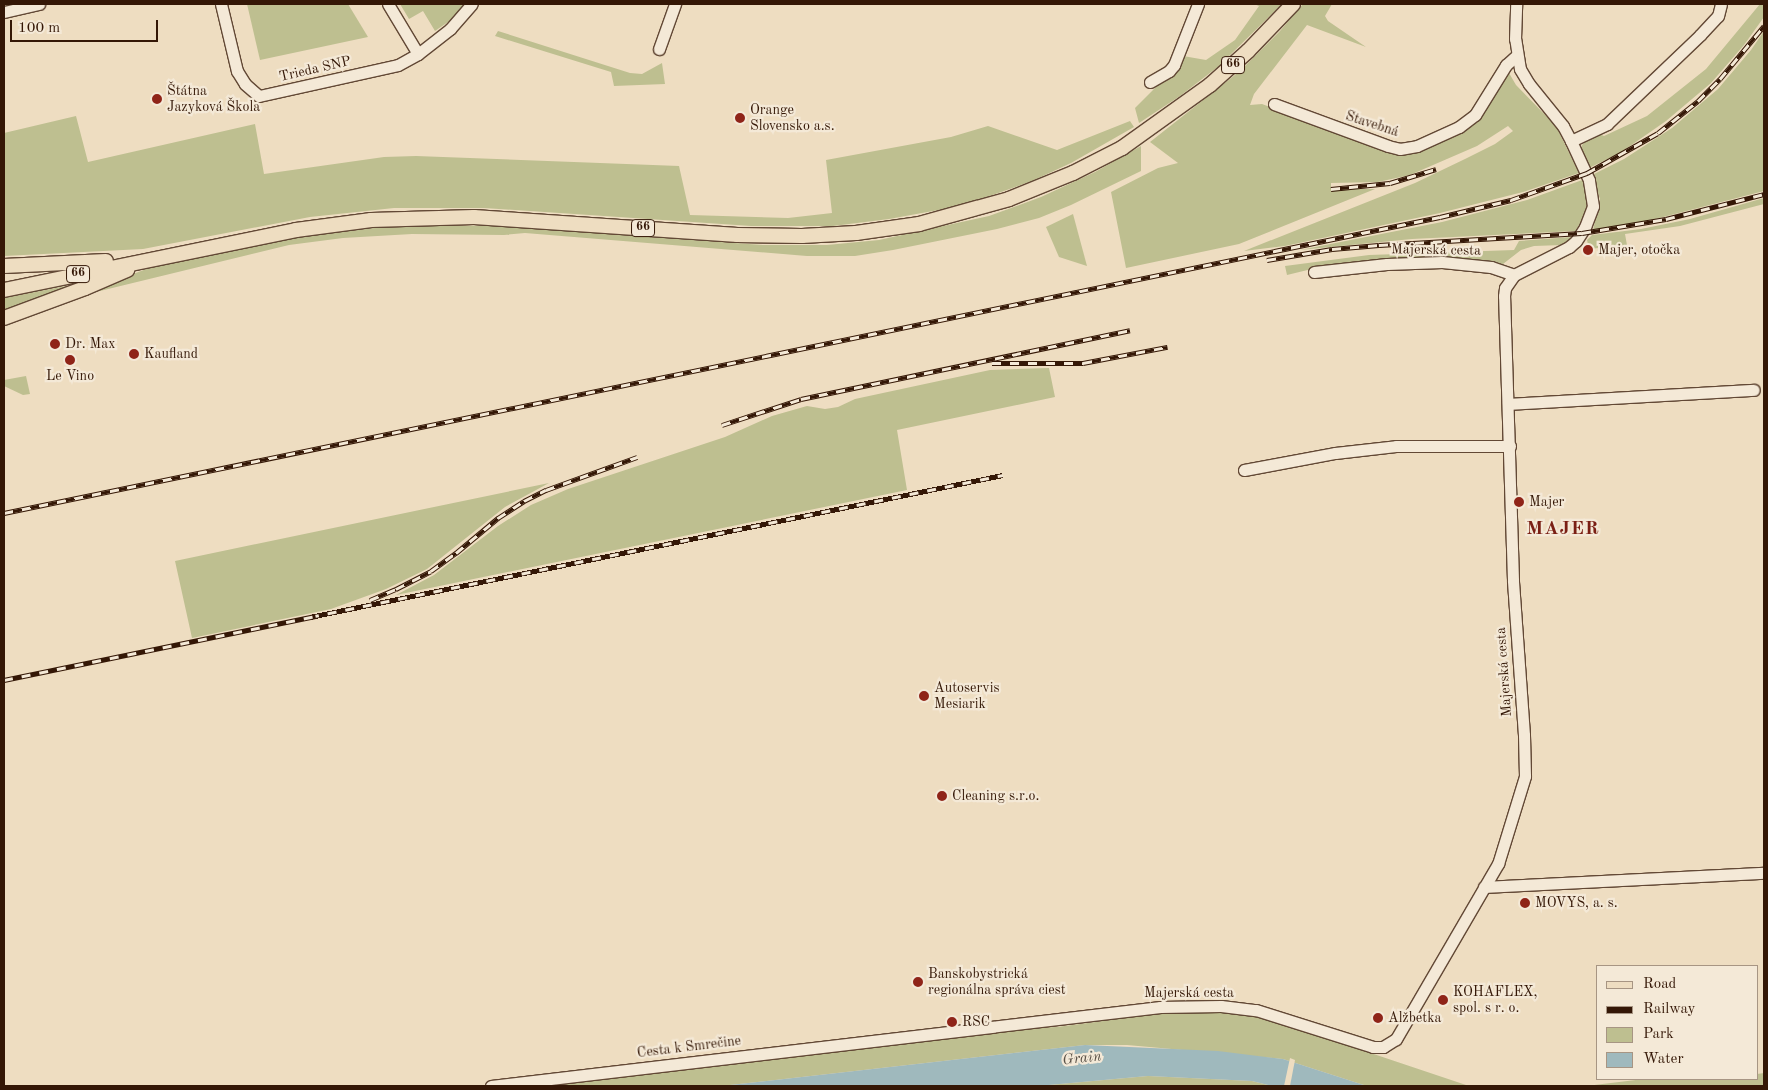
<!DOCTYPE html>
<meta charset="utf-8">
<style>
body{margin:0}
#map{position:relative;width:1768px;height:1090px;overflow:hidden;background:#eeddc1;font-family:"Old Standard TT",serif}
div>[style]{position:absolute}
.green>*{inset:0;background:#bebf90}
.water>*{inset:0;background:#9fb9bd}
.pier>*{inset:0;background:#eeddc1}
.roads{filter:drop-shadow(1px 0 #624835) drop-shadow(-1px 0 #624835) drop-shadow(0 1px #624835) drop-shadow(0 -1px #624835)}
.minor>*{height:11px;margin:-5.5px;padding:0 5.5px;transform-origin:5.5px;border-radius:5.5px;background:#f4e9d7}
.major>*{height:14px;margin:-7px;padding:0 7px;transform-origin:7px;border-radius:7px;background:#eeddc1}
.rail>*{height:5px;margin-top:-2.5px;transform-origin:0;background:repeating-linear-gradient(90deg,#f4e9d7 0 9px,#341706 0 18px);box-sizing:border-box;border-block:1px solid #341706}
.dots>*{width:14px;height:14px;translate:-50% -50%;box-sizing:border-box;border:2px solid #f4e9d7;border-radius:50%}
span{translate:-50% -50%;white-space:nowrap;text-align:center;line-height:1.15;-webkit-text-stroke:4.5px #f4e9d7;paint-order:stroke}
.shield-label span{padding:1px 4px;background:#f4e9d7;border:1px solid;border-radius:4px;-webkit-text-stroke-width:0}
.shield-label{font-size:12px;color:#341706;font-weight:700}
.street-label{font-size:14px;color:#341706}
.poi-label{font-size:14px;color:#341706}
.left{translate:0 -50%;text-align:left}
.water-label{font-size:15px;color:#595046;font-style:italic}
.district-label{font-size:19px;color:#7a1f14;font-weight:700;letter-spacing:1px}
.frame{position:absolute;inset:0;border:5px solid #341706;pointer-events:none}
.legend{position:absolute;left:1596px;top:965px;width:162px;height:115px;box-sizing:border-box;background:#f4e9d7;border:1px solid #a79583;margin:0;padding:6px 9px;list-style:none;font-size:15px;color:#341706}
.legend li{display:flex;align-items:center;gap:10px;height:25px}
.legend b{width:25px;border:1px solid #a79583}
.scale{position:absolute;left:10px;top:20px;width:148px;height:22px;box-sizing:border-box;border:2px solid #341706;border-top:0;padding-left:6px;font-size:15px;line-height:18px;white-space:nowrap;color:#341706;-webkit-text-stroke:4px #f4e9d7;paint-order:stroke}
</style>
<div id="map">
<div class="green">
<div style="clip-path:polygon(247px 4px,348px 4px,368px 37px,260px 60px)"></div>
<div style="clip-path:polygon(400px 4px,466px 4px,461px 13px,435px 31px,423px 11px,409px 19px)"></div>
<div style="clip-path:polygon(1254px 4px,1282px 4px,1219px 66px,1180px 96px,1139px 123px,1135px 108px,1169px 74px,1183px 56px,1206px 60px,1235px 40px,1259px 6px)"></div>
<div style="clip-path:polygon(1303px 4px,1332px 4px,1325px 16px,1328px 21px,1366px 47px,1307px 25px,1254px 94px,1250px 105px,1262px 104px,1395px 153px,1457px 131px,1509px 73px,1516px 85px,1556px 126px,1579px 173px,1523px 192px,1440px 213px,1285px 246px,1244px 251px,1415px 183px,1465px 159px,1495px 144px,1513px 131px,1508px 126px,1477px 146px,1410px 175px,1378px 182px,1331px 183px,1331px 189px,1375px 189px,1239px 244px,1126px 268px,1111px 192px,1158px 168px,1178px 163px,1150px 142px,1240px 71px,1280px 31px)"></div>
<div style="clip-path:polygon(1760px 4px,1764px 4px,1764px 17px,1744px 45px,1711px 83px,1666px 121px,1620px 153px,1589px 168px,1581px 151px,1582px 145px,1587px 140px,1599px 134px,1604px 136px,1647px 116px,1706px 69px)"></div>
<div style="clip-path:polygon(498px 31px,630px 73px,642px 74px,662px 63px,665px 84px,614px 86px,611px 72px,495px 36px)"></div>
<div style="clip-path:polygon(1764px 31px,1764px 191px,1640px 223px,1593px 230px,1600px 199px,1592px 175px,1624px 159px,1672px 128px,1718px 89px,1751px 50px)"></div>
<div style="clip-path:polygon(76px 116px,88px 162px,255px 124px,264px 174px,384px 157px,416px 156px,679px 166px,690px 215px,788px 218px,832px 213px,826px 160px,951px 137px,988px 126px,1057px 150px,1130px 121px,1134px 127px,1071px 163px,1032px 181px,987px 197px,944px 209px,889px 219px,833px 226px,751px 226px,484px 208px,394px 208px,310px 217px,143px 249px,4px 256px,4px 133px)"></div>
<div style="clip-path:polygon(1141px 146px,1141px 171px,1071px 205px,1039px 218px,997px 229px,893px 250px,855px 256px,807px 256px,525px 233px,504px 235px,412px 234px,343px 238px,289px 245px,67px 299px,149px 268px,293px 238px,398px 225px,495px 226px,763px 245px,827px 245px,879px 240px,989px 216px,1041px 197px,1095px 172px)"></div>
<div style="clip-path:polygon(1585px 179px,1587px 201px,1585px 216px,1575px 231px,1412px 239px,1300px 250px,1442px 222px,1527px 200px)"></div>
<div style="clip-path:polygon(1764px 198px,1764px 204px,1680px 226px,1625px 234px,1627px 245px,1589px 249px,1587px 240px,1592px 235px,1641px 229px,1690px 219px)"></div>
<div style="clip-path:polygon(1073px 214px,1087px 266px,1059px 257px,1046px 227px)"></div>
<div style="clip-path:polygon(1572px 237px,1562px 245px,1534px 246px,1521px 250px,1503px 264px,1401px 259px,1324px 266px,1287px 275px,1285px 266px,1369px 255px,1514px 250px,1519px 241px)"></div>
<div style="clip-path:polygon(66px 286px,64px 288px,4px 310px,4px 298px)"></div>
<div style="clip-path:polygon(1049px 368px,1055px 397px,897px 430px,907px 490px,396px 595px,434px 575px,498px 526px,531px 505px,568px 489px,725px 437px,772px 416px,807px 406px,825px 409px,838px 407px,855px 399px,990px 370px)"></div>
<div style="clip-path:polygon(26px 376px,30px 394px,23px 395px,4px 386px,4px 380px)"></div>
<div style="clip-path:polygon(549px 483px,505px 507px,427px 569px,386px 589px,331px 609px,192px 638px,175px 561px)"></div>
<div style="clip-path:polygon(1216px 1011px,1266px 1018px,1469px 1086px,1367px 1086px,1283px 1059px,1127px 1045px,1085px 1045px,721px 1086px,535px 1086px,1005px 1029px,1057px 1027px,1103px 1021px,1141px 1013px)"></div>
<div style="clip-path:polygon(1764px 1073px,1764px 1086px,1586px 1086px,1644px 1079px,1757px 1079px,1757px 1074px)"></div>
<div style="clip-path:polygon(1148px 1076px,1252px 1081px,1272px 1086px,1038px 1086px)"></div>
</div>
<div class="water">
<div style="clip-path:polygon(1085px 1045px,1218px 1051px,1283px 1059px,1367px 1086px,1272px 1086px,1252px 1081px,1148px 1076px,1038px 1086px,721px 1086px)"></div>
</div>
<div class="pier">
<div style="clip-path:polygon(1290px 1058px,1295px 1060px,1290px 1086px,1284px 1086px)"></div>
</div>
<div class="roads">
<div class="minor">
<div style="left:221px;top:4px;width:69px;rotate:76.6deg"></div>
<div style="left:237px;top:71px;width:15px;rotate:58deg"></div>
<div style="left:245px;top:84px;width:18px;rotate:41deg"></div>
<div style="left:259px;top:96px;width:142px;rotate:-12.6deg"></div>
<div style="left:398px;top:65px;width:23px;rotate:-29deg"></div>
<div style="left:418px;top:54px;width:41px;rotate:-38deg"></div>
<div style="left:450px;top:29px;width:33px;rotate:-49deg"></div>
<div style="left:388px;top:4px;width:58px;rotate:59deg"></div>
<div style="left:4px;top:12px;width:36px;rotate:-13deg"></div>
<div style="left:659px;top:49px;width:48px;rotate:-70.4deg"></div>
<div style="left:1150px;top:82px;width:22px;rotate:-30deg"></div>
<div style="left:1169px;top:71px;width:8px;rotate:-50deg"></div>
<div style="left:1174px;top:65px;width:66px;rotate:-68.5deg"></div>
<div style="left:1274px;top:104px;width:121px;rotate:20.2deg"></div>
<div style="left:1388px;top:146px;width:12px;rotate:14deg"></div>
<div style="left:1400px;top:149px;width:17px;rotate:-10deg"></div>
<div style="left:1417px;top:146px;width:46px;rotate:-24.3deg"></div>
<div style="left:1459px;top:127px;width:20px;rotate:-37deg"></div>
<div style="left:1475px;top:115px;width:59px;rotate:-58.2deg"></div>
<div style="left:1506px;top:65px;width:13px;rotate:-42deg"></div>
<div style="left:1571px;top:141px;width:40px;rotate:-25deg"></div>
<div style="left:1607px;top:124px;width:129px;rotate:-43.7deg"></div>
<div style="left:1700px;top:35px;width:26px;rotate:-47deg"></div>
<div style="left:1718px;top:16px;width:12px;rotate:-76deg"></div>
<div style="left:1314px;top:272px;width:73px;rotate:-6.3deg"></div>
<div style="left:1387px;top:264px;width:55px;rotate:-2.1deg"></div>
<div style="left:1442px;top:262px;width:49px;rotate:5.8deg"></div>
<div style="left:1491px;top:267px;width:24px;rotate:19deg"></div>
<div style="left:1508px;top:404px;width:246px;rotate:-3.3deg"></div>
<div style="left:1244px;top:470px;width:93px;rotate:-10.6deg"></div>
<div style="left:1335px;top:453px;width:61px;rotate:-6.5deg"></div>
<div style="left:1396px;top:446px;width:114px"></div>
<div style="left:1484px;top:887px;width:280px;rotate:-2.9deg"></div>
<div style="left:491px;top:1086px;width:674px;rotate:-6.73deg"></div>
<div style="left:1160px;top:1007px;width:61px;rotate:-0.9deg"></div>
<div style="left:1221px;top:1006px;width:35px;rotate:7deg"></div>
<div style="left:1256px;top:1010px;width:123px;rotate:17.5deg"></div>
<div style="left:1373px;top:1047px;width:10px"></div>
<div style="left:1383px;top:1047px;width:15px;rotate:-32deg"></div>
<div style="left:1396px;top:1039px;width:203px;rotate:-59.8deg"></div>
<div style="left:1498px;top:864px;width:92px;rotate:-72.9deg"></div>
<div style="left:1525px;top:776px;width:41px;rotate:-91.4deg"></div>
<div style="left:1524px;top:735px;width:155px;rotate:-94.1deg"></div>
<div style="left:1513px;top:580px;width:284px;rotate:-91.8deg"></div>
<div style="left:1504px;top:296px;width:8px;rotate:-83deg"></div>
<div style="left:1505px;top:288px;width:16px;rotate:-55deg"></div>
<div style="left:1514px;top:275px;width:62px;rotate:-27deg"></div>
<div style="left:1569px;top:247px;width:9px;rotate:-41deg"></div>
<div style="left:1576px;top:241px;width:17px;rotate:-57deg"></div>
<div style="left:1585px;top:227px;width:22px;rotate:-69deg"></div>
<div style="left:1593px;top:206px;width:26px;rotate:-99deg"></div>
<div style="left:1589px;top:180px;width:43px;rotate:-114.8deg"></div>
<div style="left:1571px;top:141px;width:17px;rotate:-118deg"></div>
<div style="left:1563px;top:126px;width:54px;rotate:-129deg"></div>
<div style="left:1529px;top:84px;width:17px;rotate:-121deg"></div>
<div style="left:1520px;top:69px;width:30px;rotate:-99deg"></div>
<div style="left:1515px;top:39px;width:35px;rotate:-88deg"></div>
</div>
<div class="major">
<div style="left:4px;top:266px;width:102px;rotate:-2.8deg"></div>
<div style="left:4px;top:290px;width:298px;rotate:-11.6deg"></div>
<div style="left:296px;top:230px;width:76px;rotate:-7.6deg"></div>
<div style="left:371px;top:220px;width:103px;rotate:-1.7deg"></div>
<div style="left:474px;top:217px;width:264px;rotate:3.9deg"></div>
<div style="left:737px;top:235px;width:65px;rotate:0.9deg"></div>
<div style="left:802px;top:236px;width:54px;rotate:-3.2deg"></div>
<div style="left:856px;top:233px;width:64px;rotate:-8.1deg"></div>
<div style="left:919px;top:224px;width:93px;rotate:-15.5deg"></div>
<div style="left:1009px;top:199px;width:69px;rotate:-22.1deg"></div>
<div style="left:1073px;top:173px;width:55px;rotate:-27deg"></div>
<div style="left:1122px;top:148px;width:108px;rotate:-35.6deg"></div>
<div style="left:1210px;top:85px;width:51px;rotate:-41.8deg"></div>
<div style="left:1248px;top:51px;width:65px;rotate:-46.2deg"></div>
<div style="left:4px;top:318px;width:86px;rotate:-20.3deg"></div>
<div style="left:85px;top:288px;width:46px;rotate:-23.2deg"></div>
</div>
</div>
<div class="rail">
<div style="left:1331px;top:189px;width:59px;rotate:-5.8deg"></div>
<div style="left:1390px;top:183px;width:48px;rotate:-16.9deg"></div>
<div style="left:1267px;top:260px;width:66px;rotate:-9.6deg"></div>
<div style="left:1332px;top:249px;width:47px;rotate:-4.9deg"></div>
<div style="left:1379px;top:245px;width:203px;rotate:-3.4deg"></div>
<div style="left:1582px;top:233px;width:85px;rotate:-9.5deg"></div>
<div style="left:1666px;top:219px;width:101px;rotate:-14.3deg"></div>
<div style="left:992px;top:363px;width:91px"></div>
<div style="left:1083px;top:363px;width:86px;rotate:-10.8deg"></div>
<div style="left:722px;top:425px;width:83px;rotate:-18.2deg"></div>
<div style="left:801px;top:399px;width:336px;rotate:-11.8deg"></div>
<div style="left:4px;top:513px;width:1466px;rotate:-11.65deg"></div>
<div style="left:1440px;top:217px;width:73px;rotate:-13.5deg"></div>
<div style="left:1511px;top:200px;width:81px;rotate:-19.6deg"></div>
<div style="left:1587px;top:173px;width:81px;rotate:-29.4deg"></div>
<div style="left:1658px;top:133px;width:51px;rotate:-38.7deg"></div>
<div style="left:1698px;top:101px;width:31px;rotate:-45deg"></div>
<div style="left:1720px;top:79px;width:69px;rotate:-50.3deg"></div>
<div style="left:370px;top:600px;width:28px;rotate:-23deg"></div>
<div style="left:396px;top:589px;width:39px;rotate:-27deg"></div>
<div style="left:431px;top:571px;width:31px;rotate:-36deg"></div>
<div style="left:456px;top:553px;width:55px;rotate:-39.8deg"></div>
<div style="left:498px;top:518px;width:31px;rotate:-33deg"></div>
<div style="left:524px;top:501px;width:25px;rotate:-27deg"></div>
<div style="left:546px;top:490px;width:97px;rotate:-19.9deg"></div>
<div style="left:310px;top:617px;width:707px;rotate:-11.58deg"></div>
<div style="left:4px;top:680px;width:318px;rotate:-11.6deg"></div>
</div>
<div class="dots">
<div style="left:157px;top:99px;background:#8f2418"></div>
<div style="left:740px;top:118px;background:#8f2418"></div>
<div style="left:1588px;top:250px;background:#8f2418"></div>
<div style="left:55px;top:344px;background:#8f2418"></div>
<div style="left:134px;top:354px;background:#8f2418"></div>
<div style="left:70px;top:360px;background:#8f2418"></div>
<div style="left:1519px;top:502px;background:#8f2418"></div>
<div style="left:924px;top:696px;background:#8f2418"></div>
<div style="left:942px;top:796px;background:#8f2418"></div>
<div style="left:1525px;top:903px;background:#8f2418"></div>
<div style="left:918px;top:982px;background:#8f2418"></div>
<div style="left:1443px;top:1000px;background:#8f2418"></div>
<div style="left:1378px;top:1018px;background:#8f2418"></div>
<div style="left:952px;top:1022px;background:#8f2418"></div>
</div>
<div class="shield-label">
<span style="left:1233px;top:65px">66</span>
<span style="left:643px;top:228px">66</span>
<span style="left:78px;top:274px">66</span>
</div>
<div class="street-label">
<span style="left:315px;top:69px;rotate:-13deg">Trieda SNP</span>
<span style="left:1372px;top:124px;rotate:18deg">Stavebná</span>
<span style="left:1436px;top:250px;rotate:1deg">Majerská cesta</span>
<span style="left:1504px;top:672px;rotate:-94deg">Majerská cesta</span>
<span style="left:1189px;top:993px">Majerská cesta</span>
<span style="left:689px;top:1047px;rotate:-7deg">Cesta k Smrečine</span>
</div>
<div class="poi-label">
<span class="left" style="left:167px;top:99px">Štátna<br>Jazyková Škola</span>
<span class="left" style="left:750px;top:118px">Orange<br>Slovensko a.s.</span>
<span class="left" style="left:1598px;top:250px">Majer, otočka</span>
<span class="left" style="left:65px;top:344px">Dr. Max</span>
<span class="left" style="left:144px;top:354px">Kaufland</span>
<span style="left:70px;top:376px">Le Vino</span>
<span class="left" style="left:1529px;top:502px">Majer</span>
<span class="left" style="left:934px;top:696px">Autoservis<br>Mesiarik</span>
<span class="left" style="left:952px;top:796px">Cleaning s.r.o.</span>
<span class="left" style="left:1535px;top:903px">MOVYS, a. s.</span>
<span class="left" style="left:928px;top:982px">Banskobystrická<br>regionálna správa ciest</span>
<span class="left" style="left:1453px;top:1000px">KOHAFLEX,<br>spol. s r. o.</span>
<span class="left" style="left:1388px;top:1018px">Alžbetka</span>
<span class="left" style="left:962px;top:1022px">RSC</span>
</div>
<div class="water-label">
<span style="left:1082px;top:1059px;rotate:-6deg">Grain</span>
</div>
<div class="district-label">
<span style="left:1563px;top:530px">MAJER</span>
</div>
<div class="frame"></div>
<ul class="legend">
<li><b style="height:6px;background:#eeddc1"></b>Road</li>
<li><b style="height:6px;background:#341706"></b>Railway</li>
<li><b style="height:14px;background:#bebf90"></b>Park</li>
<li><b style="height:14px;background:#9fb9bd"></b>Water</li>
</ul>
<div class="scale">100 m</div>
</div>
